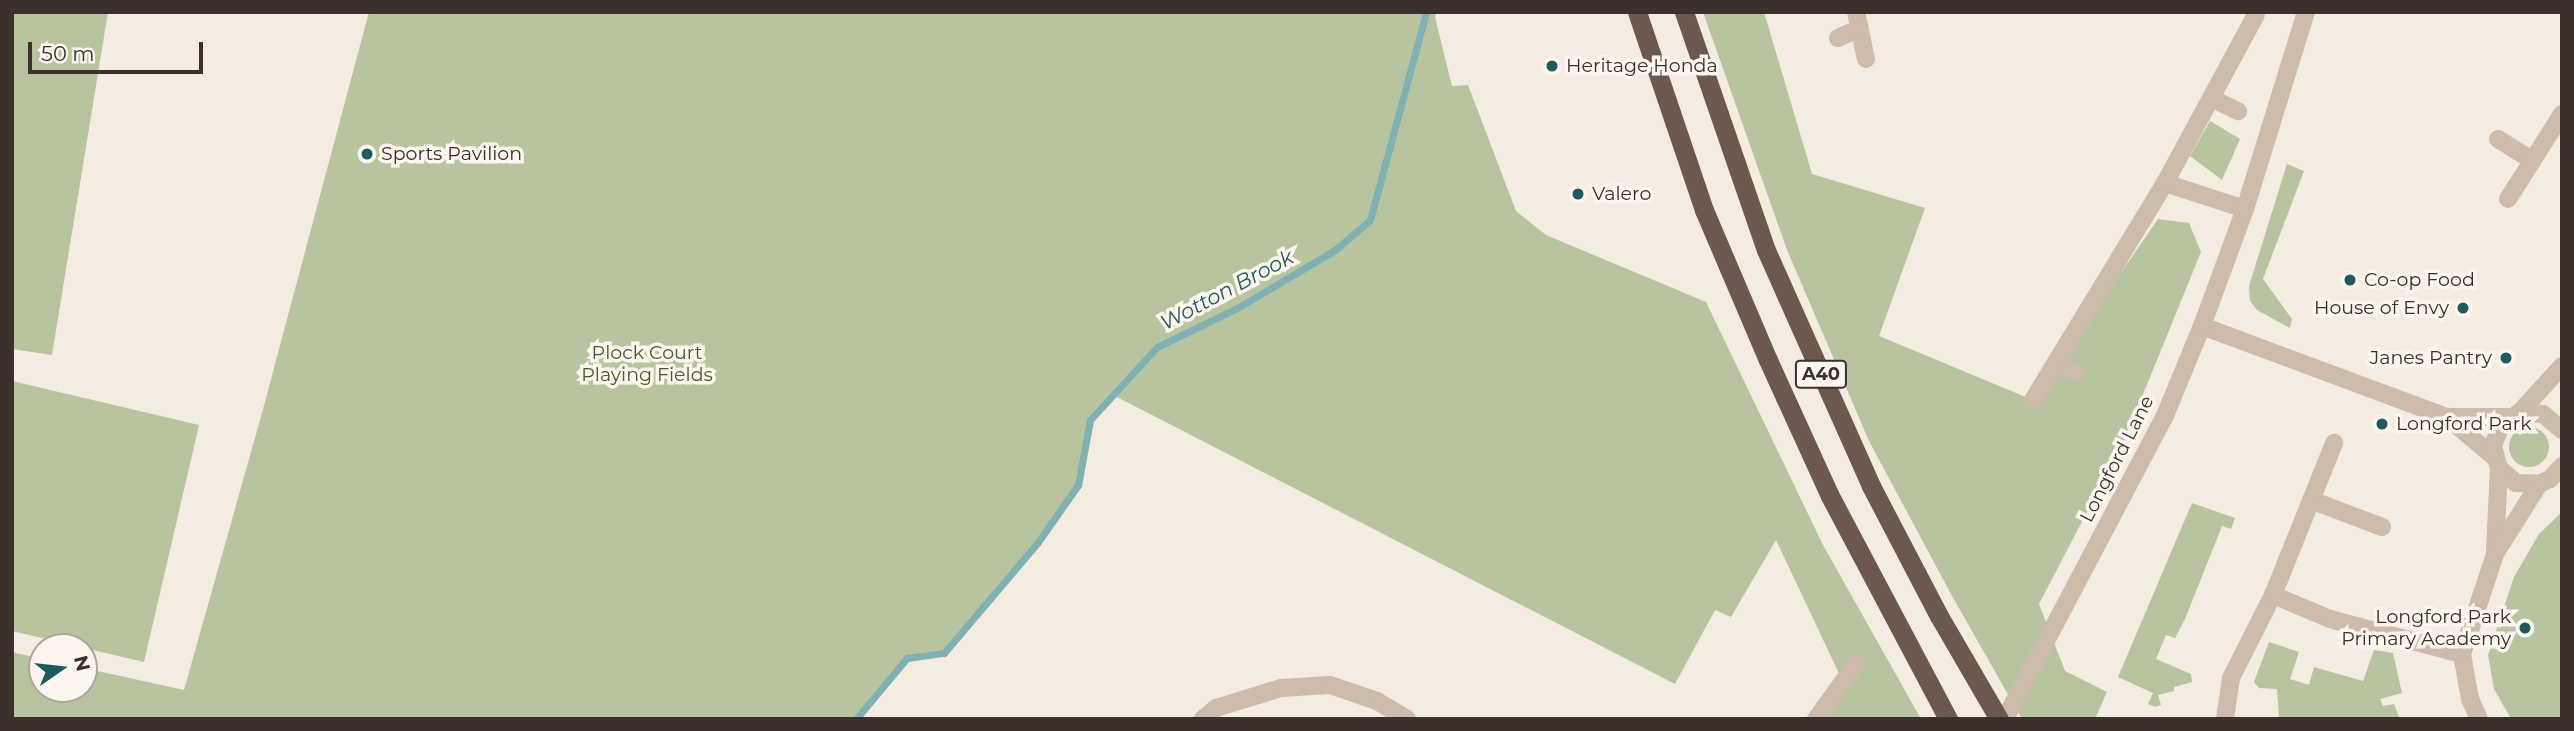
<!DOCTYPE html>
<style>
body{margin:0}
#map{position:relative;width:2574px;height:731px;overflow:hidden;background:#f4ebe1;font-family:Montserrat,sans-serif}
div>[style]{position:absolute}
.green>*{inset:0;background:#b8c4a0}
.round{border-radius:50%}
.stream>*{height:7px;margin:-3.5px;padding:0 3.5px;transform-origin:3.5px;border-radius:3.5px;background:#7fb0b2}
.minor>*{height:18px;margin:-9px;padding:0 9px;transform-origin:9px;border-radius:9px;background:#cdbbac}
.tertiary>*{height:18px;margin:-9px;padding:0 9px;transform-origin:9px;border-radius:9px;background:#cdbbac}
.trunk>*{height:19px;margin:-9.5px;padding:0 9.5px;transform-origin:9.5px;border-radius:9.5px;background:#6c584f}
.dots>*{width:19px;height:19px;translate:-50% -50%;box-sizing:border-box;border:4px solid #fbf5ee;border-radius:50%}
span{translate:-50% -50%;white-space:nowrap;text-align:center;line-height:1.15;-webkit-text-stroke:7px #fbf5ee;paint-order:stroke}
.shield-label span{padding:2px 5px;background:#fbf5ee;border:2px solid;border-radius:5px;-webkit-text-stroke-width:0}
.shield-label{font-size:18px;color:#3b302b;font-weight:700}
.poi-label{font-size:19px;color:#3b302b}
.left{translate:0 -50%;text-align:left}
.right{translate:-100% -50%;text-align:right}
.park-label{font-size:19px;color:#4a5a2e}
.street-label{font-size:19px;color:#3b302b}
.water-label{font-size:21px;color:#1f5a5e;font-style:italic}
.frame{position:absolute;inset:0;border:14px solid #3b302b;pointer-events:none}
.north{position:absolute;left:28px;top:633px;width:70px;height:70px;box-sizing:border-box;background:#fbf5ee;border:2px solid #aea6a0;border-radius:50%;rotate:76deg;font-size:19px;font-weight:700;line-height:28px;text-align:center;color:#3b302b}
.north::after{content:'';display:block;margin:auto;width:24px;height:32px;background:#1f5a5e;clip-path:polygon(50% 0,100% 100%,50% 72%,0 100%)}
.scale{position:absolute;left:28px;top:42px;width:175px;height:32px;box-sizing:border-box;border:4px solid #3b302b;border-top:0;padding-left:9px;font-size:21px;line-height:24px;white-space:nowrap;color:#3b302b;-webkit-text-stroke:5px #fbf5ee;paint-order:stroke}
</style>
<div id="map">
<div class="green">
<div style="clip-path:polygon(12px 12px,108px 12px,52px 355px,12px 349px)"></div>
<div style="clip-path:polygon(369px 12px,1436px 12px,1435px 17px,1452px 86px,1468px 85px,1516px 211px,1546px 235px,1706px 302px,1823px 545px,1921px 719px,1816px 719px,1843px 682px,1776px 540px,1731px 617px,1715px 610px,1675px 684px,1113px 395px,1090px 420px,1078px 485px,1038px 542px,944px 653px,907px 658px,856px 719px,12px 719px,12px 652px,42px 659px,42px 689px,84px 689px,84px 668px,184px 690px,262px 413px)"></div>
<div style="clip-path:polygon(1703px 12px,1764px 12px,1812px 174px,1925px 208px,1879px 336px,2033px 400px,2158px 219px,2189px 223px,2201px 252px,2124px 441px,2039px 604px,2065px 671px,2107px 692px,2095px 719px,2022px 719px,1952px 596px,1869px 441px,1787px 250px)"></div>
<div style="clip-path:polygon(2210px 121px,2240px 139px,2222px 180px,2190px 156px)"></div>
<div style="clip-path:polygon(2287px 164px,2304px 171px,2263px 279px,2292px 319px,2290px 328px,2257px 310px,2250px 301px,2249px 286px)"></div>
<div style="clip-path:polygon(12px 381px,199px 425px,144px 662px,12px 631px)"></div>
<div class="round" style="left:2509px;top:427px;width:40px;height:40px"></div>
<div style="clip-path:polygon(2192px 503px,2235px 518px,2231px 529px,2222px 526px,2185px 619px,2175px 638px,2166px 635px,2156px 659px,2191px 674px,2192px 682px,2174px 687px,2174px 691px,2158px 695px,2161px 705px,2155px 707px,2148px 704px,2153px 693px,2118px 677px)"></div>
<div style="clip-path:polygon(2562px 512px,2562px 719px,2511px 719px,2494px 689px,2488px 655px,2514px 577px,2539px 534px)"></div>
<div style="clip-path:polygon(2269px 642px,2299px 652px,2290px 679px,2309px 685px,2314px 667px,2363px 681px,2374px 650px,2393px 653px,2402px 693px,2380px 699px,2383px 706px,2394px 704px,2400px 719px,2279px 719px,2277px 689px,2259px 688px,2254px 682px)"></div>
</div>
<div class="stream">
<div style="left:856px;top:719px;width:80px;rotate:-50.1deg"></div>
<div style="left:907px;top:658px;width:37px;rotate:-8deg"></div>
<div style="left:944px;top:653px;width:145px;rotate:-49.7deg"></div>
<div style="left:1038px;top:542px;width:70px;rotate:-54.9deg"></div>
<div style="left:1078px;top:485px;width:66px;rotate:-79.5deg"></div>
<div style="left:1090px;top:420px;width:99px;rotate:-47.5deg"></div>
<div style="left:1157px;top:347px;width:91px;rotate:-26deg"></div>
<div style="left:1239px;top:307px;width:112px;rotate:-30.7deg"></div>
<div style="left:1335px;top:250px;width:46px;rotate:-40.6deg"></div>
<div style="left:1370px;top:220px;width:215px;rotate:-74.9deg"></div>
</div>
<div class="minor">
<div style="left:1856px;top:12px;width:48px;rotate:78deg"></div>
<div style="left:1838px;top:38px;width:24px;rotate:-24deg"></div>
<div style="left:2213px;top:99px;width:28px;rotate:26deg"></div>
<div style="left:2498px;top:139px;width:40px;rotate:32deg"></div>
<div style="left:2165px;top:183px;width:84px;rotate:18deg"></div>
<div style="left:2508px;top:199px;width:101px;rotate:-57.6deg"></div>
<div style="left:2202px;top:326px;width:261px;rotate:20.4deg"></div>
<div style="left:2447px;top:417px;width:62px;rotate:40.4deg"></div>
<div style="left:2057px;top:361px;width:23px;rotate:31deg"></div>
<div style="left:2033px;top:400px;width:254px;rotate:-58.7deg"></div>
<div style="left:2165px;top:183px;width:191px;rotate:-61.6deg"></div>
<div style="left:2520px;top:412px;width:62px;rotate:-47.6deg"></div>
<div style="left:2447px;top:417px;width:63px"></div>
<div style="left:2562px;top:430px;width:25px;rotate:-140deg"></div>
<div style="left:2543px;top:414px;width:23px;rotate:-175deg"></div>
<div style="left:2520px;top:412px;width:23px;rotate:146deg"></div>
<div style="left:2501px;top:425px;width:22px;rotate:111deg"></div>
<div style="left:2493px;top:446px;width:23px;rotate:75deg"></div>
<div style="left:2499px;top:468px;width:23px;rotate:41deg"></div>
<div style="left:2516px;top:483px;width:23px;rotate:2deg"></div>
<div style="left:2539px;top:484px;width:12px;rotate:-24deg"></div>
<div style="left:2550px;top:479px;width:18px;rotate:-47deg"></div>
<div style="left:2311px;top:500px;width:76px;rotate:20.8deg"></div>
<div style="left:2495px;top:550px;width:82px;rotate:-87.2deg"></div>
<div style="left:2273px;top:595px;width:62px;rotate:22.8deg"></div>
<div style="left:2330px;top:619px;width:137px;rotate:14.9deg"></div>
<div style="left:1203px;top:719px;width:17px;rotate:-40deg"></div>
<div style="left:1216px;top:708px;width:68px;rotate:-17.1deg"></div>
<div style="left:1281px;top:688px;width:49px;rotate:-3.5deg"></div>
<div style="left:1330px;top:685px;width:50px;rotate:18.8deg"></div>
<div style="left:1377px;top:701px;width:35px;rotate:31deg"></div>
<div style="left:1816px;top:719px;width:68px;rotate:-54deg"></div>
<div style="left:2225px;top:719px;width:41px;rotate:-81.7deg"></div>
<div style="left:2231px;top:678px;width:93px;rotate:-63.2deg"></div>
<div style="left:2273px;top:595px;width:164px;rotate:-68.1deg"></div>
<div style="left:2479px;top:719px;width:22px;rotate:-114deg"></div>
<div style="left:2470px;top:699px;width:46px;rotate:-100.1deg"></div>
<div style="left:2462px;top:654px;width:105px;rotate:-71.7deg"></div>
<div style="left:2495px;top:554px;width:83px;rotate:-57.8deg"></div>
</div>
<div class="tertiary">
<div style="left:2005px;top:719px;width:340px;rotate:-62.2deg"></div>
<div style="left:2164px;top:418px;width:100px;rotate:-67.6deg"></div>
<div style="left:2202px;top:326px;width:125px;rotate:-69.8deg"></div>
<div style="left:2245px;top:209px;width:206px;rotate:-72.8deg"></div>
</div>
<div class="trunk">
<div style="left:1637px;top:12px;width:209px;rotate:71.3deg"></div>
<div style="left:1704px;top:210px;width:163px;rotate:66.9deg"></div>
<div style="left:1768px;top:360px;width:149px;rotate:65.5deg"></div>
<div style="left:1830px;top:496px;width:252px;rotate:62.1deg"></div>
<div style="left:1684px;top:12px;width:252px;rotate:71deg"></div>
<div style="left:1766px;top:250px;width:258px;rotate:66deg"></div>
<div style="left:1871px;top:486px;width:147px;rotate:62.4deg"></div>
<div style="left:1939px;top:616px;width:119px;rotate:59.8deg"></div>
</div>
<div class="dots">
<div style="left:1552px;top:66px;background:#1f5a5e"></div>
<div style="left:367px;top:154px;background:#1f5a5e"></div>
<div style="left:1578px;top:194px;background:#1f5a5e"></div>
<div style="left:2350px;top:280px;background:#1f5a5e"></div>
<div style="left:2463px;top:308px;background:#1f5a5e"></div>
<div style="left:2506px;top:358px;background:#1f5a5e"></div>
<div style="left:2382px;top:424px;background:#1f5a5e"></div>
<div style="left:2525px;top:628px;background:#1f5a5e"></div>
</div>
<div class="shield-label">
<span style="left:1821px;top:374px">A40</span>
</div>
<div class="poi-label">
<span class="left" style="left:1566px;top:66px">Heritage Honda</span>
<span class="left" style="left:381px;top:154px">Sports Pavilion</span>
<span class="left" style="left:1592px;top:194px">Valero</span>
<span class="left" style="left:2364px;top:280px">Co-op Food</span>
<span class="right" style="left:2449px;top:308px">House of Envy</span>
<span class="right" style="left:2492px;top:358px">Janes Pantry</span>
<span class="left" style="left:2396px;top:424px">Longford Park</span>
<span class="right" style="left:2511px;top:628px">Longford Park<br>Primary Academy</span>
</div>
<div class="park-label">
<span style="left:647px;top:364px">Plock Court<br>Playing Fields</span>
</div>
<div class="street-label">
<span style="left:2117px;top:459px;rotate:-63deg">Longford Lane</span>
</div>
<div class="water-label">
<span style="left:1227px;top:290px;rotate:-28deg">Wotton Brook</span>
</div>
<div class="frame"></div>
<div class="north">N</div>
<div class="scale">50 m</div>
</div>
